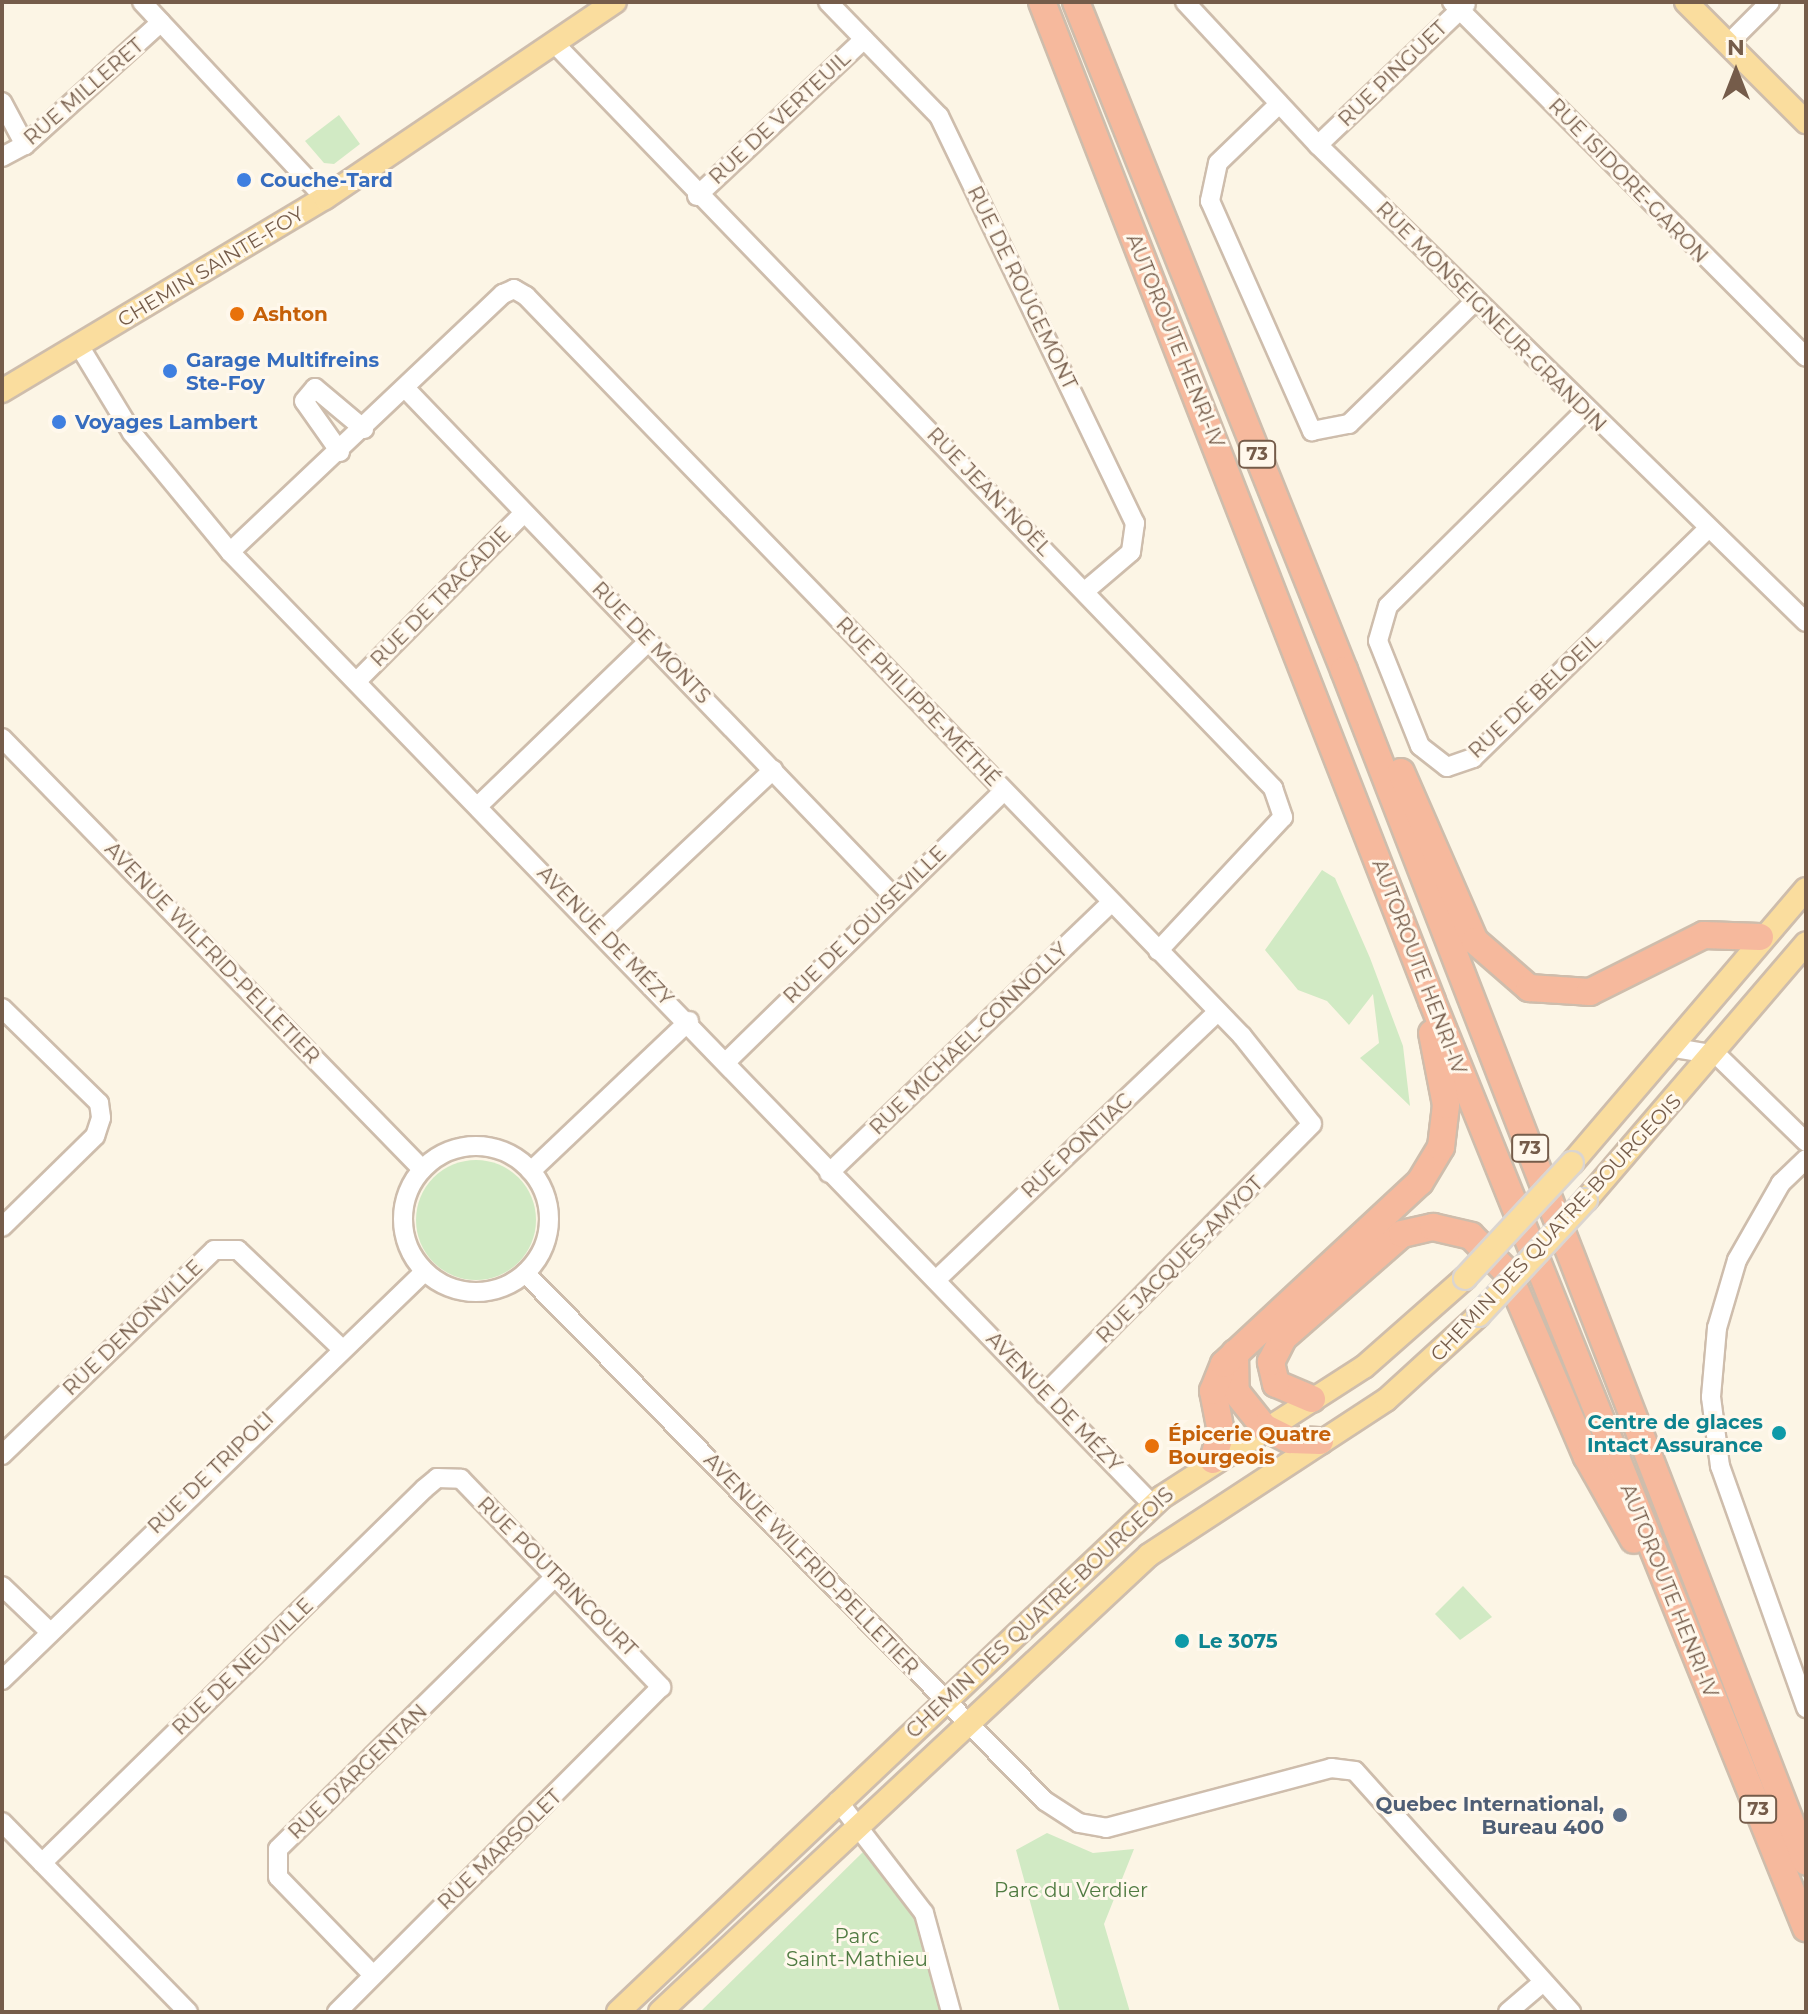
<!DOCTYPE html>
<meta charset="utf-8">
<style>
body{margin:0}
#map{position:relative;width:1808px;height:2014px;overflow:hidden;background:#fcf5e5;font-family:Montserrat,sans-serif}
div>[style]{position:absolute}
.green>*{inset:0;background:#d1eac4}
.round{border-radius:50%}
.roads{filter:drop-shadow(2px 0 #cebdac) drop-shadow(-2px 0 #cebdac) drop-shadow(0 2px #cebdac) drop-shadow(0 -2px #cebdac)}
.minor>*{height:18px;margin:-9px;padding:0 9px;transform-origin:9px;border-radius:9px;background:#fff}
.minor>.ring{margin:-9px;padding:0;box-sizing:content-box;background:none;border:18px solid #fff;border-radius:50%}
.major>*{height:22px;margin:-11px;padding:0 11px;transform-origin:11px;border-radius:11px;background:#fadd9e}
.highway>*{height:26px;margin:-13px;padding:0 13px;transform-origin:13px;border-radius:13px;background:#f6b99d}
.bridges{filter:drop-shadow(2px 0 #dbd5d0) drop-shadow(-2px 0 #dbd5d0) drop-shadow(0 2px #dbd5d0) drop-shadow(0 -2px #dbd5d0)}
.major-bridge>*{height:22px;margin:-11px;padding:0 11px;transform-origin:11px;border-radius:11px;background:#fadd9e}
.dots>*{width:22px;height:22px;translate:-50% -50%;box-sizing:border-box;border:4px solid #fff8ec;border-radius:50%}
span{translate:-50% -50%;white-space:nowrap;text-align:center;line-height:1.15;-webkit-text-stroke:6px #fff8ec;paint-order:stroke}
.shield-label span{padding:2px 6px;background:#fff8ec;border:2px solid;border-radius:6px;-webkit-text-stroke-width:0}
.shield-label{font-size:18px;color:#755c4a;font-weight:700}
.street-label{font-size:20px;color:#755c4a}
.shop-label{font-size:20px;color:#366cbe;font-weight:700}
.left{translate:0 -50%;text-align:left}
.food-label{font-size:20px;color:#c56008;font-weight:700}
.culture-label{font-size:20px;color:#0d838f;font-weight:700}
.right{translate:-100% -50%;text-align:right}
.service-label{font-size:20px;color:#4e5e75;font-weight:700}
.park-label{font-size:20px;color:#507b42}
.frame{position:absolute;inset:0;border:4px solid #755c4a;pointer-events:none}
.north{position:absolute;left:1696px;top:32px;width:80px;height:80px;-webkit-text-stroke:6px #fff8ec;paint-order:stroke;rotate:0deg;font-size:22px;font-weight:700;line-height:32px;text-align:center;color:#755c4a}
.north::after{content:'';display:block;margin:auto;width:28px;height:36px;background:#755c4a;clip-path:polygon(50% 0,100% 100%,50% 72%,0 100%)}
</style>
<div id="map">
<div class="green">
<div style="clip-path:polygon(339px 115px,360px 144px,334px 164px,324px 163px,305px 141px)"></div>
<div style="clip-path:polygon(1322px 870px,1335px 878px,1370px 958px,1403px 1046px,1410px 1106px,1360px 1058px,1379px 1043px,1373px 994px,1349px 1025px,1327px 1001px,1298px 990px,1265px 950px)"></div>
<div class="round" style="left:416px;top:1160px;width:120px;height:120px"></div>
<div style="clip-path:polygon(1463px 1586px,1492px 1617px,1460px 1640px,1435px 1614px)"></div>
<div style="clip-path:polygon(1047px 1833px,1093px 1853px,1134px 1849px,1104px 1924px,1130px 2012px,1060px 2012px,1016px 1850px)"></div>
<div style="clip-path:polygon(864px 1851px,896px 1884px,921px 1929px,944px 2012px,700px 2012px)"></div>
</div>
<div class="roads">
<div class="minor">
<div style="left:142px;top:2px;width:268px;rotate:47deg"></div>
<div style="left:828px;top:2px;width:159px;rotate:45.8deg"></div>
<div style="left:939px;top:116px;width:452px;rotate:64.3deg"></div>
<div style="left:1135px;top:523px;width:29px;rotate:98deg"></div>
<div style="left:1131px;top:552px;width:60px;rotate:139.7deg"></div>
<div style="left:1185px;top:2px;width:195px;rotate:47.1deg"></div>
<div style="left:1318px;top:145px;width:682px;rotate:44.35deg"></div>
<div style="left:1452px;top:2px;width:501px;rotate:45.08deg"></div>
<div style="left:1728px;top:44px;width:59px;rotate:-45deg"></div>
<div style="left:556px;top:45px;width:1033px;rotate:46.02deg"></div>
<div style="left:1273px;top:788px;width:31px;rotate:71deg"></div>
<div style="left:1283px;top:817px;width:183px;rotate:133deg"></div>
<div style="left:2px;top:102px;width:49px;rotate:61.9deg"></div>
<div style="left:1279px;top:104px;width:85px;rotate:136deg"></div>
<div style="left:1218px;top:163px;width:39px;rotate:102deg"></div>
<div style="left:1210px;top:201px;width:252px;rotate:66.1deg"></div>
<div style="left:1312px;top:431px;width:38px;rotate:-11deg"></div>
<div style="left:1349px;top:424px;width:176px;rotate:-44.3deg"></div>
<div style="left:1318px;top:145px;width:204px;rotate:-43.6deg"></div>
<div style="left:2px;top:157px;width:26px;rotate:-28deg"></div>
<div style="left:25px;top:145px;width:183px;rotate:-42.1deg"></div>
<div style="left:697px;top:196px;width:229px;rotate:-43.2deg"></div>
<div style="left:80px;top:347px;width:100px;rotate:58.8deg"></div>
<div style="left:132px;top:433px;width:154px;rotate:50.5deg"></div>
<div style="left:230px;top:552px;width:1328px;rotate:45.92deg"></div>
<div style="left:406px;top:389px;width:704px;rotate:46.15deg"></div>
<div style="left:1585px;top:411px;width:277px;rotate:135.3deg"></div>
<div style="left:1388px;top:606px;width:36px;rotate:106deg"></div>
<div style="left:1378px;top:641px;width:113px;rotate:68.2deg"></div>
<div style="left:1420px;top:746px;width:34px;rotate:38deg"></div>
<div style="left:1447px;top:767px;width:28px;rotate:-19deg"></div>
<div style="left:1473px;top:758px;width:328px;rotate:-44.3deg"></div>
<div style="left:340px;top:452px;width:62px;rotate:-125.2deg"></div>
<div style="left:304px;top:401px;width:17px;rotate:-50deg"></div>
<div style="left:315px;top:388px;width:64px;rotate:39.9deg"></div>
<div style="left:230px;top:552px;width:376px;rotate:-43.4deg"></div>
<div style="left:503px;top:294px;width:12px;rotate:-24deg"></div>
<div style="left:514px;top:289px;width:14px;rotate:30deg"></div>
<div style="left:526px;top:296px;width:1030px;rotate:45.94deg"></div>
<div style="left:1242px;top:1036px;width:112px;rotate:51.5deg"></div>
<div style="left:1312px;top:1124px;width:380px;rotate:134.7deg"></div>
<div style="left:357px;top:681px;width:237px;rotate:-45.2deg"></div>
<div style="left:2px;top:738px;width:602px;rotate:45.74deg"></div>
<div style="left:478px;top:806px;width:235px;rotate:-44deg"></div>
<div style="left:600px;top:933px;width:238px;rotate:-43.3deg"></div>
<div style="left:2px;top:1008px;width:136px;rotate:44.4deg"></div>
<div style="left:99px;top:1103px;width:15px;rotate:82deg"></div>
<div style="left:101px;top:1118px;width:19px;rotate:108deg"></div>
<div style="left:95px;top:1136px;width:130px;rotate:135.6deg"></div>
<div style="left:1669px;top:1047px;width:49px;rotate:9.5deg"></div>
<div style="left:1717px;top:1055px;width:124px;rotate:44.3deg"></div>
<div style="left:727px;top:1061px;width:387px;rotate:-44.3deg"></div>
<div class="ring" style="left:403px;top:1146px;width:128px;height:128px"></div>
<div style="left:1806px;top:1159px;width:35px;rotate:136deg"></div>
<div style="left:1781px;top:1183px;width:89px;rotate:119.7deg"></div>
<div style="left:1737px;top:1260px;width:71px;rotate:106.4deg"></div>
<div style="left:1717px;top:1328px;width:69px;rotate:95deg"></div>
<div style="left:1711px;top:1397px;width:70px;rotate:82.6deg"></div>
<div style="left:1720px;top:1466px;width:257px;rotate:70.4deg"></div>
<div style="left:531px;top:1171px;width:218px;rotate:-43.5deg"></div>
<div style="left:829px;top:1173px;width:387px;rotate:-43.8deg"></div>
<div style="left:525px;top:1273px;width:741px;rotate:45.44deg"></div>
<div style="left:1045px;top:1801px;width:40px;rotate:32.9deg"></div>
<div style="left:1079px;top:1823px;width:27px;rotate:10deg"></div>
<div style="left:1106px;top:1828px;width:233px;rotate:-14.9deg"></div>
<div style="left:1331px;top:1768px;width:24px;rotate:7deg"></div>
<div style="left:1355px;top:1771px;width:324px;rotate:48.1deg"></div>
<div style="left:936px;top:1280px;width:388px;rotate:-43.6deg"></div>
<div style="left:2px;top:1455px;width:295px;rotate:-44deg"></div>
<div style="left:214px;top:1250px;width:24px"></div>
<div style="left:238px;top:1250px;width:141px;rotate:43.6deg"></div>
<div style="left:2px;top:1586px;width:65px;rotate:43.8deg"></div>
<div style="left:2px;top:1680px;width:587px;rotate:-44.03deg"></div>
<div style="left:838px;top:1801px;width:141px;rotate:52.5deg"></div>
<div style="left:924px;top:1913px;width:103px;rotate:74.7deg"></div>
<div style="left:2px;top:1822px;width:266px;rotate:45.6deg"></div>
<div style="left:42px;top:1863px;width:535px;rotate:-44.39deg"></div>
<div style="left:424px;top:1489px;width:17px;rotate:-40deg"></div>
<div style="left:437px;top:1478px;width:24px;rotate:2deg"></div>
<div style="left:461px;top:1479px;width:289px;rotate:46.1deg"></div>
<div style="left:661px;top:1687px;width:459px;rotate:134.9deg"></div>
<div style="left:373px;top:1975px;width:136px;rotate:-134.1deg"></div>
<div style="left:278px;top:1877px;width:28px;rotate:-90deg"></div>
<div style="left:278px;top:1849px;width:388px;rotate:-44.5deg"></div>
<div style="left:1508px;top:2012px;width:46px;rotate:-40.6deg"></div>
</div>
<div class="major">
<div style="left:1686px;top:2px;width:170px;rotate:45deg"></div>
<div style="left:2px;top:391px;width:376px;rotate:-30.9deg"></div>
<div style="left:325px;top:198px;width:350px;rotate:-34.1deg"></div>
<div style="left:1572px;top:1163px;width:360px;rotate:-49.5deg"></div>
<div style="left:1586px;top:1200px;width:338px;rotate:-49.4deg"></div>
<div style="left:618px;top:2012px;width:749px;rotate:-43.43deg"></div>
<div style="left:1162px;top:1497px;width:240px;rotate:-32.8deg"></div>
<div style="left:1364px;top:1367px;width:135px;rotate:-41.4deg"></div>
<div style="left:660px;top:2012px;width:669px;rotate:-43.06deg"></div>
<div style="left:1149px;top:1555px;width:283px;rotate:-33.2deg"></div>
<div style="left:1386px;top:1400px;width:126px;rotate:-42.4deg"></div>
</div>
<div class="highway">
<div style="left:1042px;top:2px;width:1072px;rotate:68.67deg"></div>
<div style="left:1432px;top:1001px;width:1000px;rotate:68.03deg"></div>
<div style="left:1076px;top:2px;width:720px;rotate:68.14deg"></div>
<div style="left:1344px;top:670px;width:1278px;rotate:68.81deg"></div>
<div style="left:1401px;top:772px;width:184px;rotate:66.4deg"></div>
<div style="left:1475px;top:941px;width:72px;rotate:41deg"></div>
<div style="left:1529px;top:988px;width:61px;rotate:3.8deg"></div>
<div style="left:1590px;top:992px;width:127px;rotate:-26.6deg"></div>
<div style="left:1704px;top:935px;width:56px;rotate:2deg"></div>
<div style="left:1235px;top:1353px;width:39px;rotate:89deg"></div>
<div style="left:1236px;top:1392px;width:45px;rotate:51.3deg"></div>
<div style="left:1264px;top:1427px;width:29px;rotate:27deg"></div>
<div style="left:1290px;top:1440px;width:30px;rotate:2deg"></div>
<div style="left:1312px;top:1399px;width:39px;rotate:-157deg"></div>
<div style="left:1276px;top:1384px;width:23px;rotate:-103deg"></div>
<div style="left:1271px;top:1362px;width:27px;rotate:-63deg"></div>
<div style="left:1283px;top:1338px;width:158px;rotate:-41.2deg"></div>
<div style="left:1402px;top:1234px;width:32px;rotate:-13deg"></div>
<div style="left:1433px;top:1227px;width:39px;rotate:13deg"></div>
<div style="left:1471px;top:1236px;width:52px;rotate:45deg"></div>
<div style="left:1508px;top:1273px;width:200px;rotate:66.8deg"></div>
<div style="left:1587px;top:1457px;width:95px;rotate:60.5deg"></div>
<div style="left:1213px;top:1460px;width:29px;rotate:-74deg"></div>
<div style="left:1221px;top:1432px;width:42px;rotate:-101deg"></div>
<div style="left:1213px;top:1391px;width:29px;rotate:-68deg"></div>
<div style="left:1224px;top:1364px;width:267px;rotate:-42.9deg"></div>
<div style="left:1420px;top:1182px;width:41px;rotate:-59deg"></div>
<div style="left:1441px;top:1147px;width:42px;rotate:-83.2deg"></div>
<div style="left:1446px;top:1105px;width:73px;rotate:-101deg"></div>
</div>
</div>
<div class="bridges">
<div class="major-bridge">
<div style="left:1465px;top:1278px;width:157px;rotate:-47.1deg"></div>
<div style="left:1479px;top:1315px;width:157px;rotate:-47.1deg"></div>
</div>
</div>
<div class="dots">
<div style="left:244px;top:180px;background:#3f7fe0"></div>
<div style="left:237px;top:314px;background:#e8710a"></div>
<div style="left:170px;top:371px;background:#3f7fe0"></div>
<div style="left:59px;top:422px;background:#3f7fe0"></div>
<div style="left:1779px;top:1433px;background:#0f9aa8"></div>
<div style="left:1152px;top:1446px;background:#e8710a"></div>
<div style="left:1182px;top:1641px;background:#0f9aa8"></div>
<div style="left:1620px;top:1815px;background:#5c6f8a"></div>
</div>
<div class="shield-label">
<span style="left:1257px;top:454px">73</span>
<span style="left:1530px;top:1148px">73</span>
<span style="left:1758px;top:1809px">73</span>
</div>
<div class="street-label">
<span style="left:1393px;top:74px;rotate:-44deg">RUE PINGUET</span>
<span style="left:84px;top:92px;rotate:-41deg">RUE MILLERET</span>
<span style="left:780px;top:118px;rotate:-43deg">RUE DE VERTEUIL</span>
<span style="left:1628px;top:181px;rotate:46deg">RUE ISIDORE-GARON</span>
<span style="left:211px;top:267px;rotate:-31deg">CHEMIN SAINTE-FOY</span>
<span style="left:1022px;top:288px;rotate:64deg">RUE DE ROUGEMONT</span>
<span style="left:1491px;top:317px;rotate:45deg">RUE MONSEIGNEUR-GRANDIN</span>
<span style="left:1175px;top:341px;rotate:68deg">AUTOROUTE HENRI-IV</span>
<span style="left:989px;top:492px;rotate:46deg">RUE JEAN-NOËL</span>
<span style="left:441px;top:597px;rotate:-45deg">RUE DE TRACADIE</span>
<span style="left:651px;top:643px;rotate:46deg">RUE DE MONTS</span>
<span style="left:1535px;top:696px;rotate:-43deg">RUE DE BELOEIL</span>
<span style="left:918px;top:702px;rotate:46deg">RUE PHILIPPE-MÉTHÉ</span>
<span style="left:865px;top:925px;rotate:-44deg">RUE DE LOUISEVILLE</span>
<span style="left:605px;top:936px;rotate:46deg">AVENUE DE MÉZY</span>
<span style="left:212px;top:953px;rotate:46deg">AVENUE WILFRID-PELLETIER</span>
<span style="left:1419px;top:967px;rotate:69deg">AUTOROUTE HENRI-IV</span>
<span style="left:969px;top:1039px;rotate:-44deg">RUE MICHAEL-CONNOLLY</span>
<span style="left:1077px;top:1146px;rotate:-43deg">RUE PONTIAC</span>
<span style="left:1556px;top:1228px;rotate:-47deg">CHEMIN DES QUATRE-BOURGEOIS</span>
<span style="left:1180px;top:1260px;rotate:-45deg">RUE JACQUES-AMYOT</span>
<span style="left:133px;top:1328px;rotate:-44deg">RUE DENONVILLE</span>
<span style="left:1054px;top:1402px;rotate:46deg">AVENUE DE MÉZY</span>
<span style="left:211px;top:1473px;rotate:-44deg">RUE DE TRIPOLI</span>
<span style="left:811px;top:1564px;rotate:46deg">AVENUE WILFRID-PELLETIER</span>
<span style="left:557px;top:1577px;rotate:45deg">RUE POUTRINCOURT</span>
<span style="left:1669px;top:1591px;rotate:68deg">AUTOROUTE HENRI-IV</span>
<span style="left:1040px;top:1613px;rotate:-43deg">CHEMIN DES QUATRE-BOURGEOIS</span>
<span style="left:243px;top:1667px;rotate:-44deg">RUE DE NEUVILLE</span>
<span style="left:358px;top:1772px;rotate:-44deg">RUE D'ARGENTAN</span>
<span style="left:500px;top:1850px;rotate:-44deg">RUE MARSOLET</span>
</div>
<div class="shop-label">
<span class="left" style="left:260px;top:180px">Couche-Tard</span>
<span class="left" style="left:186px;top:372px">Garage Multifreins<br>Ste-Foy</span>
<span class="left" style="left:75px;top:422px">Voyages Lambert</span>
</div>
<div class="food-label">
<span class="left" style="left:253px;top:314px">Ashton</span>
<span class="left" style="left:1168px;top:1446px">Épicerie Quatre<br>Bourgeois</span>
</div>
<div class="culture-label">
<span class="right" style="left:1763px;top:1434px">Centre de glaces<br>Intact Assurance</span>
<span class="left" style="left:1198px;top:1641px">Le 3075</span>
</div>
<div class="service-label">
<span class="right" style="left:1604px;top:1816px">Quebec International,<br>Bureau 400</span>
</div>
<div class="park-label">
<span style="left:1071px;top:1890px">Parc du Verdier</span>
<span style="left:857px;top:1948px">Parc<br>Saint-Mathieu</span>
</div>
<div class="frame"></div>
<div class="north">N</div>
</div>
